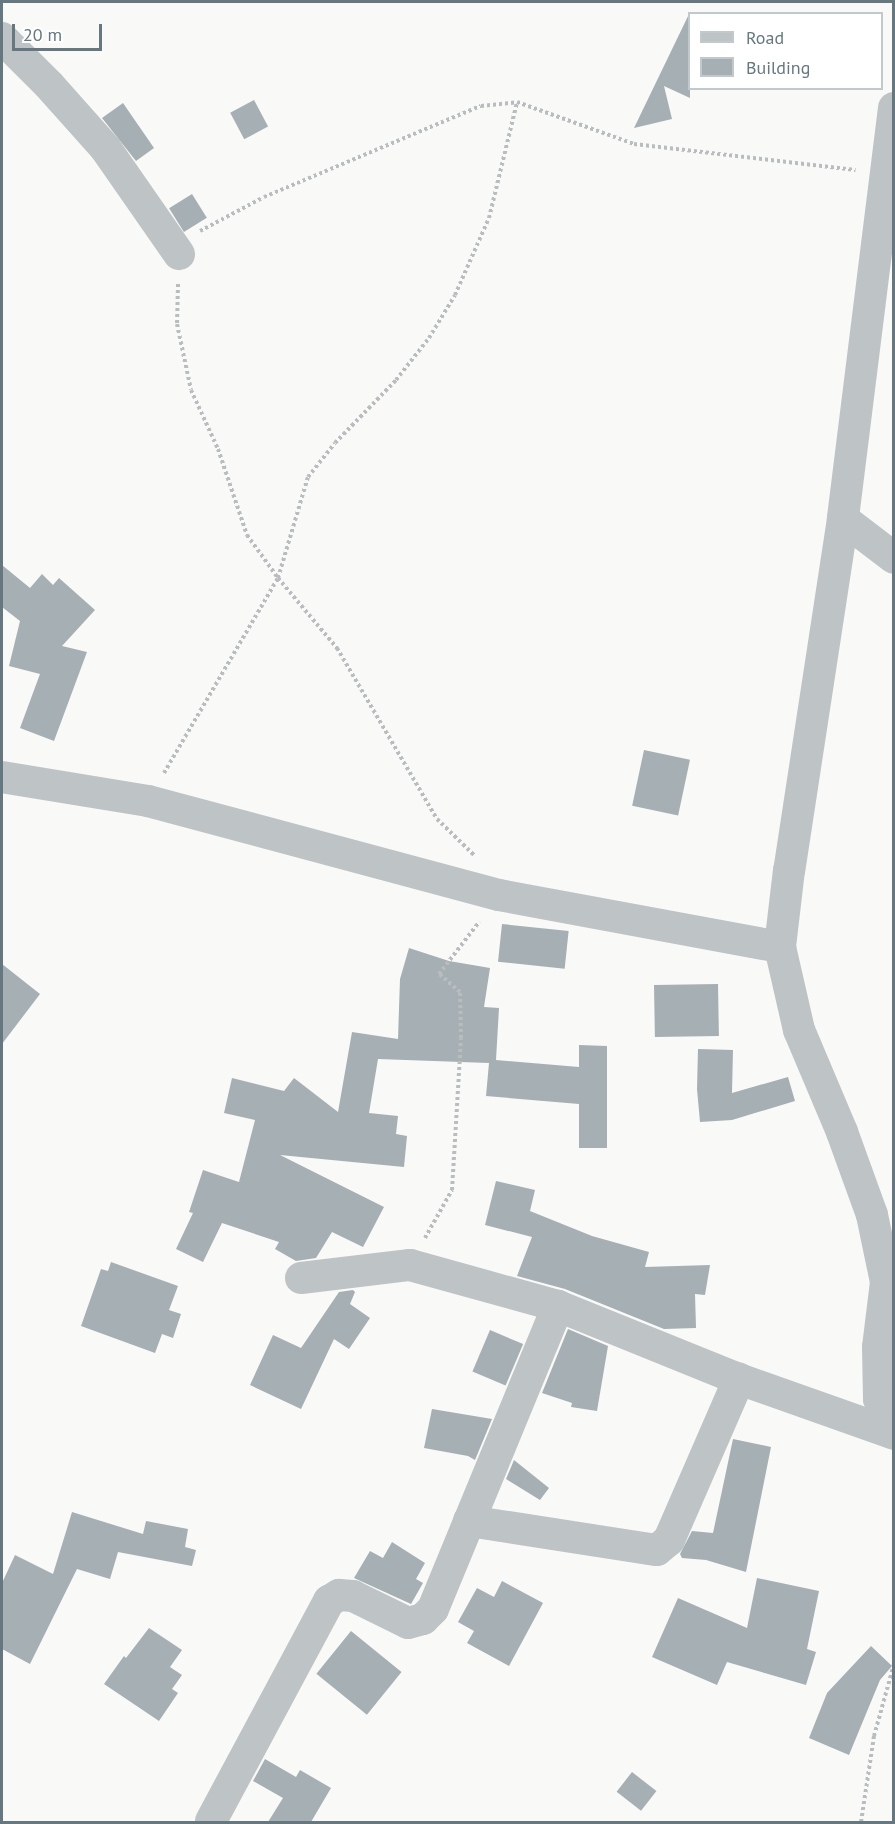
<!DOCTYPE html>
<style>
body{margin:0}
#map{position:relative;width:895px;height:1824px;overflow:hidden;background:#f9f9f7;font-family:"PT Sans",sans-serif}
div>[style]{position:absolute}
.building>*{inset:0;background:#a6afb3;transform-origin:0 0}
.path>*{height:4px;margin-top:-2px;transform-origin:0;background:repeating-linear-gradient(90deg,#b9bdbf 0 3px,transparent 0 6px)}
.minor>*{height:32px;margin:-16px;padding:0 16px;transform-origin:16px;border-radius:16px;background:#bec3c6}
span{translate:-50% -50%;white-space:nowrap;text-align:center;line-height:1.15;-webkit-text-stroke:6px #fff;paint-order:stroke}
.frame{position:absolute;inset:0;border:3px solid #66777f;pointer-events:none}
.legend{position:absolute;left:688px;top:12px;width:195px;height:78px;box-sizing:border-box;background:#fff;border:2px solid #c2c9cc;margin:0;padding:8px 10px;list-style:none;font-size:18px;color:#66777f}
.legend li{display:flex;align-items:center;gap:12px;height:30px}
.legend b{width:30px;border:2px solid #c2c9cc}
.scale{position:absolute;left:12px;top:24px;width:90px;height:27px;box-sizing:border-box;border:3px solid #66777f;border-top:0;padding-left:8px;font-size:18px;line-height:21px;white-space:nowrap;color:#66777f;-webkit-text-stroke:4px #fff;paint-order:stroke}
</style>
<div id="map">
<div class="building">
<div style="clip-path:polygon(690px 12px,690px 98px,664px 86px,672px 119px,634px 128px)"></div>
<div style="left:254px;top:100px;width:30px;height:27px;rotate:62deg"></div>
<div style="clip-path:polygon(123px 103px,154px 148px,136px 161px,102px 118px)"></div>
<div style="left:192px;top:194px;width:28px;height:27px;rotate:58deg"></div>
<div style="clip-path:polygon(2px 565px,30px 588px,42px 574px,53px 585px,59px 578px,95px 610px,62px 646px,87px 652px,54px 741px,20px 728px,40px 674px,9px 666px,20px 621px,2px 607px)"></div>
<div style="left:644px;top:750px;width:47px;height:57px;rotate:12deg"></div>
<div style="left:502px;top:924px;width:67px;height:38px;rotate:6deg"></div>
<div style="clip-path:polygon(409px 948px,449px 961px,490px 968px,484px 1007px,499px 1008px,496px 1060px,579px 1067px,579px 1045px,607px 1046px,607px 1148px,579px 1148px,579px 1104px,486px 1096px,489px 1063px,378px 1059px,369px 1113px,398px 1116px,396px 1134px,407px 1136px,404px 1167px,280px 1155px,384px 1207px,363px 1247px,332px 1232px,316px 1258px,296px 1261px,275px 1249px,279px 1242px,222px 1223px,203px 1262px,176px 1249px,193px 1213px,189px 1212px,203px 1170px,239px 1182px,255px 1120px,224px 1113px,232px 1078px,284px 1091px,294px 1078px,338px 1112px,352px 1032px,398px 1039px,400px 979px)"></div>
<div style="clip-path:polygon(2px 964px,40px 994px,2px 1044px)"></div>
<div style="left:718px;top:984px;width:52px;height:64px;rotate:89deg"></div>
<div style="clip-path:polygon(698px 1049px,733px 1050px,732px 1093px,788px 1077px,795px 1101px,732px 1120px,700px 1122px,697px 1089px)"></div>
<div style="clip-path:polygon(496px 1181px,535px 1190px,530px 1211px,592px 1236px,649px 1252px,645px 1267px,710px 1265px,705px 1295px,695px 1294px,696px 1328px,664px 1329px,565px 1289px,517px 1276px,532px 1237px,485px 1225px)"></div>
<div style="clip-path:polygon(111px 1262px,178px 1286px,169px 1310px,181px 1314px,173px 1338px,162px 1334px,155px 1353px,81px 1326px,101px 1269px,108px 1271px)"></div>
<div style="clip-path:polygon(353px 1290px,355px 1292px,350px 1304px,370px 1318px,349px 1349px,334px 1339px,301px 1409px,250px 1385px,273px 1335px,301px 1348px,339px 1292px)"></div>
<div style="clip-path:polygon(568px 1329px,608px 1346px,597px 1411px,571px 1407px,572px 1403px,542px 1393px)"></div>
<div style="left:490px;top:1330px;width:36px;height:45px;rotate:23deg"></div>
<div style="clip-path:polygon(432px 1409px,492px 1419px,475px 1460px,468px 1456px,424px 1448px)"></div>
<div style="clip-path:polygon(733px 1439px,771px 1447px,746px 1572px,706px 1560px,682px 1558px,680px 1554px,692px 1531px,713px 1533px)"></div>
<div style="clip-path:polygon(514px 1460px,549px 1488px,540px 1500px,506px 1479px)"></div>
<div style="clip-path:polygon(72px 1512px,143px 1534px,146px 1521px,188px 1529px,185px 1547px,196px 1550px,192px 1566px,118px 1552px,110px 1579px,77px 1569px,30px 1664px,2px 1649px,2px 1583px,15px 1555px,53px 1574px)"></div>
<div style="clip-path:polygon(392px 1542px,425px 1563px,416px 1579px,423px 1583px,411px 1604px,354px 1578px,370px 1551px,383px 1558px)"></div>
<div style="clip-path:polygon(757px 1578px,819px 1591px,807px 1649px,816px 1652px,806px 1685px,727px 1662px,717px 1685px,652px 1657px,678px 1598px,747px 1628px)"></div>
<div style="clip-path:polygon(502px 1581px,543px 1603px,509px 1666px,467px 1643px,474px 1631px,458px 1622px,477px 1588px,494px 1597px)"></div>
<div style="clip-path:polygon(149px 1628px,182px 1650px,170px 1667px,182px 1675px,172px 1689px,178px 1693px,159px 1721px,104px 1684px,124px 1656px,126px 1658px)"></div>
<div style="left:351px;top:1631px;width:65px;height:55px;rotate:39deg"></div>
<div style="clip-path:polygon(871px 1646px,892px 1666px,880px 1680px,849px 1755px,809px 1738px,827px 1693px)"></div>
<div style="clip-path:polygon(265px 1759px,296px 1777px,300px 1770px,331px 1788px,311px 1822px,268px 1822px,283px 1798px,253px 1781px)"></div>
<div style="left:632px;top:1772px;width:31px;height:25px;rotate:38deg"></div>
</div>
<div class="path">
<div style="left:200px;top:231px;width:72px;rotate:-28deg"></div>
<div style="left:264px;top:197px;width:235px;rotate:-22.8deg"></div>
<div style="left:481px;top:106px;width:36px;rotate:-6deg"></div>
<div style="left:517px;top:102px;width:124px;rotate:19.7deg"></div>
<div style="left:634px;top:144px;width:223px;rotate:6.7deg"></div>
<div style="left:178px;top:284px;width:40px;rotate:91.4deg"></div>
<div style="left:177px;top:324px;width:67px;rotate:78deg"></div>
<div style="left:191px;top:390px;width:65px;rotate:65.4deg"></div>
<div style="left:218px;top:449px;width:91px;rotate:71.4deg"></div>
<div style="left:247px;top:535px;width:53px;rotate:54.2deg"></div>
<div style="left:278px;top:578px;width:92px;rotate:49.9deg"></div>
<div style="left:337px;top:648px;width:198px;rotate:59.7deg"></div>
<div style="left:437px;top:819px;width:53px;rotate:44.2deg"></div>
<div style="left:164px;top:773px;width:226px;rotate:-59.7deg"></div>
<div style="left:278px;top:578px;width:105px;rotate:-73.5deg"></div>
<div style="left:308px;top:477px;width:43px;rotate:-51.5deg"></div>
<div style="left:335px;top:443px;width:88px;rotate:-45.9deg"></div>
<div style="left:396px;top:380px;width:53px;rotate:-51.8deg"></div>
<div style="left:429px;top:338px;width:50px;rotate:-58.8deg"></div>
<div style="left:455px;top:295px;width:84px;rotate:-66.2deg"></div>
<div style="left:489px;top:218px;width:119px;rotate:-76.4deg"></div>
<div style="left:425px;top:1238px;width:55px;rotate:-60.6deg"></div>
<div style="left:452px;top:1190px;width:152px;rotate:-86.6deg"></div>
<div style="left:461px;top:1038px;width:46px;rotate:-91.2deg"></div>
<div style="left:460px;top:992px;width:28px;rotate:-139deg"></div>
<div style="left:439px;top:974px;width:66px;rotate:-52.4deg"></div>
<div style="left:861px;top:1822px;width:87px;rotate:-81.4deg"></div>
<div style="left:874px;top:1736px;width:75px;rotate:-74.5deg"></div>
</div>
<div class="minor">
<div style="left:2px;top:38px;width:66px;rotate:45deg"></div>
<div style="left:49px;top:85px;width:86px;rotate:48.3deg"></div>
<div style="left:106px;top:149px;width:128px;rotate:55.2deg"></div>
<div style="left:894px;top:108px;width:414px;rotate:97.1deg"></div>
<div style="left:843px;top:519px;width:355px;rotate:98.7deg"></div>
<div style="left:789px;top:870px;width:78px;rotate:96.7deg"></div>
<div style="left:780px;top:947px;width:85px;rotate:77.1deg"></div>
<div style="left:799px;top:1030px;width:111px;rotate:67.1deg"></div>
<div style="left:842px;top:1132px;width:88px;rotate:70.1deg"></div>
<div style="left:872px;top:1215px;width:68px;rotate:78.2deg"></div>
<div style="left:886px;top:1282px;width:65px;rotate:97deg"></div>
<div style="left:878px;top:1347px;width:52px;rotate:88.9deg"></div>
<div style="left:879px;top:1399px;width:27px;rotate:57deg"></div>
<div style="left:843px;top:519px;width:64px;rotate:37.4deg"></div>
<div style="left:2px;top:777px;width:148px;rotate:9.3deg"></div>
<div style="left:148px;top:801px;width:363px;rotate:15deg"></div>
<div style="left:499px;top:895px;width:286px;rotate:10.5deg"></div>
<div style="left:301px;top:1278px;width:110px;rotate:-6.8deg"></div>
<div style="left:410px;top:1265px;width:154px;rotate:15.5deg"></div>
<div style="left:558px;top:1306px;width:195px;rotate:22deg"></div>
<div style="left:739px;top:1379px;width:164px;rotate:19.5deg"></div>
<div style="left:469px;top:1521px;width:190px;rotate:8.8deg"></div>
<div style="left:657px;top:1550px;width:16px;rotate:-40deg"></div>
<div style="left:669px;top:1540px;width:176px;rotate:-66.5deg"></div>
<div style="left:211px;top:1821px;width:250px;rotate:-61.8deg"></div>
<div style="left:329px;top:1601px;width:12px;rotate:-31deg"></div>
<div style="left:339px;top:1595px;width:14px;rotate:4deg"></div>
<div style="left:353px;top:1596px;width:61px;rotate:26.1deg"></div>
<div style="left:408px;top:1623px;width:16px;rotate:-15deg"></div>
<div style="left:423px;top:1619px;width:14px;rotate:-45deg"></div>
<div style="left:433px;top:1609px;width:328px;rotate:-67.6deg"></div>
</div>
<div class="frame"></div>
<ul class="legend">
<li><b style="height:8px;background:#bec3c6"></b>Road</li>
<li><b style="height:16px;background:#a6afb3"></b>Building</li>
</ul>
<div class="scale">20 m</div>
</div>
